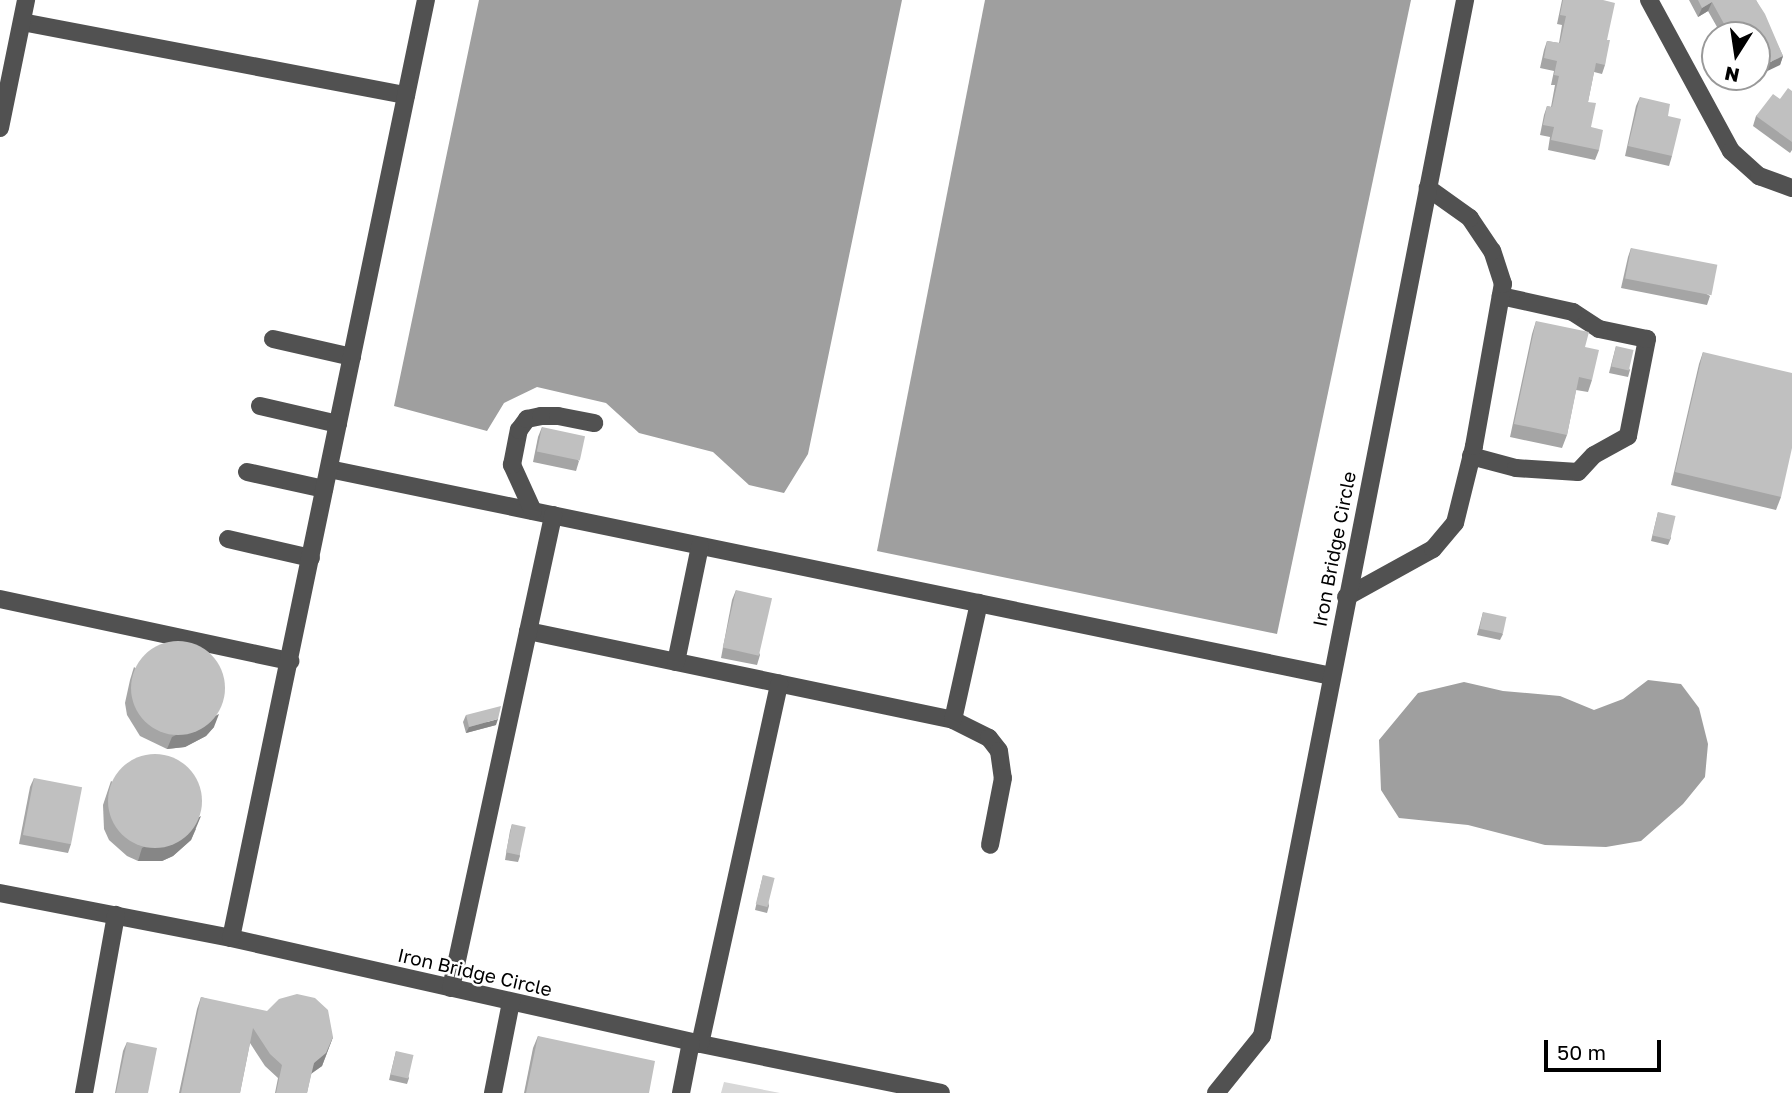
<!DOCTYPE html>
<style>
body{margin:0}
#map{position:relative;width:1792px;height:1093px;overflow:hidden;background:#fff;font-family:"Golos Text",sans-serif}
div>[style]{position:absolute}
.green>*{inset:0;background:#d8d8d8}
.water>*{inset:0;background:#9f9f9f}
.minor>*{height:18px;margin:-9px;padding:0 9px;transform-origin:9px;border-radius:9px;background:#515151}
.wall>*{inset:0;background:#a5a5a5}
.shaded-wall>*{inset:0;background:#868686}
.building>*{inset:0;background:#c0c0c0;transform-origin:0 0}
.round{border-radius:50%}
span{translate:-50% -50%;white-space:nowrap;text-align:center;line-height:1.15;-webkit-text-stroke:5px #fff;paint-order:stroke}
.street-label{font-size:19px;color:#000}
.north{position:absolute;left:1701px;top:21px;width:70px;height:70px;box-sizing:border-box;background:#fff;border:2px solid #999;border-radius:50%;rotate:192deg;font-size:19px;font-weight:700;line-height:28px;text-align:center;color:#000}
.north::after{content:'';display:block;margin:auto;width:24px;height:32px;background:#000;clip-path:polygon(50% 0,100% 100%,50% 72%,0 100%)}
.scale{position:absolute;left:1544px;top:1040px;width:117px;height:32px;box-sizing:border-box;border:4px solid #000;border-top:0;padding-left:9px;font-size:21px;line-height:24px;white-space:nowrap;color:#000;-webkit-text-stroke:5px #fff;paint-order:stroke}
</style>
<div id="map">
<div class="green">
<div style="clip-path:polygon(724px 1082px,780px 1093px,721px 1093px)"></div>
</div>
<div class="water">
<div style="clip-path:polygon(479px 0,902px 0,808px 454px,784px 493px,749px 485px,713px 452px,639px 433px,606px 403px,537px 387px,504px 403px,487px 431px,394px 406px)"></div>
<div style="clip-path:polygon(985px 0,1411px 0,1277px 634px,877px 551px)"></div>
<div style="clip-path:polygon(1648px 680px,1681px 684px,1699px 708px,1708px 744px,1705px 777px,1683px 804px,1641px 841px,1606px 847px,1545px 845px,1468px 825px,1399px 818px,1381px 790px,1379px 740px,1418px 693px,1464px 682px,1503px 691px,1560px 696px,1594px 710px,1623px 699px)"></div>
</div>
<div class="minor">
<div style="left:1649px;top:0;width:172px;rotate:61.5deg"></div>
<div style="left:1731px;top:151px;width:38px;rotate:42deg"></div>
<div style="left:1759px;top:176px;width:35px;rotate:20deg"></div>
<div style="left:22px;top:22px;width:391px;rotate:10.8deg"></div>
<div style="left:0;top:128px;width:131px;rotate:-78.5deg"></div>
<div style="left:273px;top:339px;width:81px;rotate:12.8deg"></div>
<div style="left:260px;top:406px;width:80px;rotate:13deg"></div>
<div style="left:1471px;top:456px;width:47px;rotate:14.9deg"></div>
<div style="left:1516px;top:468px;width:62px;rotate:3.7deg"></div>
<div style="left:1578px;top:472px;width:23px;rotate:-47deg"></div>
<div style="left:1594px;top:455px;width:39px;rotate:-29deg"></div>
<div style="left:1628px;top:436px;width:99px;rotate:-78.9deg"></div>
<div style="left:1647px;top:339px;width:49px;rotate:-168.2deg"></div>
<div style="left:1599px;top:329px;width:31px;rotate:-147deg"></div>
<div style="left:1573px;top:312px;width:74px;rotate:-167.5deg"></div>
<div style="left:329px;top:469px;width:1023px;rotate:11.67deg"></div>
<div style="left:247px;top:472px;width:79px;rotate:12.4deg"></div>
<div style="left:533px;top:511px;width:51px;rotate:-114.5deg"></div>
<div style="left:512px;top:465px;width:36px;rotate:-79deg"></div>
<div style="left:519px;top:430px;width:14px;rotate:-54deg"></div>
<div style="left:527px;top:419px;width:14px;rotate:-12deg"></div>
<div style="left:541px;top:416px;width:17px"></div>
<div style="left:558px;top:416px;width:37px;rotate:11deg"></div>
<div style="left:228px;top:539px;width:85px;rotate:12.9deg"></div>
<div style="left:1346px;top:597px;width:99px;rotate:-28.9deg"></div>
<div style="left:1433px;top:549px;width:34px;rotate:-50deg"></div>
<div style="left:1455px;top:523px;width:79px;rotate:-76.1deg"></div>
<div style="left:1474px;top:446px;width:165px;rotate:-79.9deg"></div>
<div style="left:1503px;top:284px;width:35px;rotate:-108deg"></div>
<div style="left:1492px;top:251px;width:40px;rotate:-124deg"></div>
<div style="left:1470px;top:218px;width:52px;rotate:-144.5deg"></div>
<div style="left:0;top:599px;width:297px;rotate:12.1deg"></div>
<div style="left:528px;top:631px;width:434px;rotate:11.8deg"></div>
<div style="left:953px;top:720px;width:40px;rotate:26.6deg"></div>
<div style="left:989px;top:738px;width:16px;rotate:52deg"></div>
<div style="left:999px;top:751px;width:27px;rotate:82deg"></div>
<div style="left:1003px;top:778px;width:68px;rotate:101deg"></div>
<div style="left:676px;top:662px;width:118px;rotate:-78.3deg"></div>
<div style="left:953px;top:720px;width:120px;rotate:-77.5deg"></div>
<div style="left:0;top:893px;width:235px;rotate:11deg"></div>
<div style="left:231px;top:938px;width:472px;rotate:12.7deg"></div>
<div style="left:691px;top:1042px;width:255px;rotate:11.5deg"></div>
<div style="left:231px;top:938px;width:958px;rotate:-78.26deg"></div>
<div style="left:451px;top:988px;width:484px;rotate:-77.8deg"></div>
<div style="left:700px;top:1044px;width:369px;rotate:-77.6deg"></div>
<div style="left:84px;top:1093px;width:181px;rotate:-79.8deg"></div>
<div style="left:493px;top:1093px;width:93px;rotate:-78.8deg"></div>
<div style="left:681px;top:1093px;width:52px;rotate:-78.9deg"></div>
<div style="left:1216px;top:1093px;width:73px;rotate:-51.1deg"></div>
<div style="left:1262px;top:1036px;width:1056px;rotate:-78.91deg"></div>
</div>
<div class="wall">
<div style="clip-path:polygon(1562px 0,1603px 0,1607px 40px,1605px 65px,1602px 74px,1594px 72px,1588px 102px,1591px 127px,1599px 150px,1595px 160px,1548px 150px,1550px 137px,1540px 135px,1544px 115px,1547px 106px,1551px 107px,1555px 85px,1551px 85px,1554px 71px,1540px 68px,1544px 50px,1547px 41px,1559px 43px,1562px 25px,1557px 24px)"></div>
<div style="clip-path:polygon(1689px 0,1756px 0,1783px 56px,1780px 65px,1721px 34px,1708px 11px,1698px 17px)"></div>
<div style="clip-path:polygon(1732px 77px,1754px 77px,1736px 85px)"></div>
<div style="clip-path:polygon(1792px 91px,1792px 150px,1790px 153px,1753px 126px,1756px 116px)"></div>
<div style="clip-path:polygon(1640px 97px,1668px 116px,1672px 156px,1669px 166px,1625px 156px,1636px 106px)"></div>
<div style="clip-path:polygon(1631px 248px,1710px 296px,1707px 305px,1621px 288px,1628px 257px)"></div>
<div style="clip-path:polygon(1536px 321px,1592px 380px,1588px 392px,1576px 390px,1567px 435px,1562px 448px,1510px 437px,1532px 334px)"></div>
<div style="clip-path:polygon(1616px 346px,1630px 370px,1628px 377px,1609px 373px)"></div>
<div style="clip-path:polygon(1703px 352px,1781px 497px,1776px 510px,1671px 485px,1699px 364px)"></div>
<div style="clip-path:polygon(542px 427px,579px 461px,576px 471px,533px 462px,538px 437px)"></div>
<div style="clip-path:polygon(1658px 512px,1671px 538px,1668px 545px,1651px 541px)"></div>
<div style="clip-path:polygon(736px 590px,760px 655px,757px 665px,721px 658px,732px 600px)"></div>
<div style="clip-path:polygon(1483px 612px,1503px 634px,1500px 640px,1477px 635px)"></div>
<div style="clip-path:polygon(134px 667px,214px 727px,206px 736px,185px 747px,167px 749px,140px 736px,127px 715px,125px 703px,130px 680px)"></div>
<div style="clip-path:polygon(466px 715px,496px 725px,466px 733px,463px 722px)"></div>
<div style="clip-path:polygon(34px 778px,71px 844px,68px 853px,19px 844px,30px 787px)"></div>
<div style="clip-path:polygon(111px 781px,196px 829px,191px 840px,173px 856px,162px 861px,138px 861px,127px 856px,109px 840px,104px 829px,103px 805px)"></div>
<div style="clip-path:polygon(512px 824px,520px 856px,518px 862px,505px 860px,510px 831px)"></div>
<div style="clip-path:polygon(763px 875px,769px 906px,767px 913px,755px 910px)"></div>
<div style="clip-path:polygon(201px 997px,333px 1037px,322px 1066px,311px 1074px,307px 1093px,275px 1093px,278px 1078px,265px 1066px,250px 1043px,240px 1093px,179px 1093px,197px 1009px)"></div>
<div style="clip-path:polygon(538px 1036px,649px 1093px,524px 1093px,533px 1048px)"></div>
<div style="clip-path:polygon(127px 1042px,148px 1093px,115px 1093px,123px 1051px)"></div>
<div style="clip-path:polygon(396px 1051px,409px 1078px,407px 1084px,389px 1080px)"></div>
</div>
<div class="shaded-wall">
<div style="clip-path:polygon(1712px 2px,1708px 11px,1698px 17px,1702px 8px)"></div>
<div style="clip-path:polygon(1783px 56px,1780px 65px,1757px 76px,1757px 68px)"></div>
<div style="clip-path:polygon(1739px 77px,1754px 77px,1736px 85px)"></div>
<div style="clip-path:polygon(219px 714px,214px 727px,206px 736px,185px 747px,167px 749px,172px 737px)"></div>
<div style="clip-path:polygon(498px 719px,496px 725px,466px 733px,469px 727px)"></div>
<div style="clip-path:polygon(201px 816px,191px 840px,173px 856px,162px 861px,138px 861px,142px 848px)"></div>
<div style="clip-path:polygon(333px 1037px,322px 1066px,309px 1075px,314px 1063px)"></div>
</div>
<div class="building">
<div style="clip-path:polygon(1563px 0,1603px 0,1615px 3px,1607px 40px,1610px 40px,1605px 65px,1596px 63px,1588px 102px,1596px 103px,1591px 127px,1603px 130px,1599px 150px,1551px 140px,1554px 127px,1543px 125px,1547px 106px,1552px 107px,1559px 76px,1554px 75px,1557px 61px,1544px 58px,1547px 41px,1560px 43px,1566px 16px,1560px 15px)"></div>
<div style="clip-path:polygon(1698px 0,1756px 0,1765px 14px,1783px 56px,1757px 68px,1757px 35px,1718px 35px,1728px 31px,1712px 2px,1702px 8px)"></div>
<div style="clip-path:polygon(1788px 88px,1792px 91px,1792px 142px,1756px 116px,1773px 94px,1780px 99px)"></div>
<div style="clip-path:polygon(1640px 97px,1670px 104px,1668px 116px,1681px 119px,1672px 156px,1628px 146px)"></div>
<div style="left:1631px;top:248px;width:88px;height:31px;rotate:11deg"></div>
<div style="clip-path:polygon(1536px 321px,1589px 332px,1585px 347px,1599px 350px,1592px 380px,1579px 377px,1567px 435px,1514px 424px)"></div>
<div style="left:1616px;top:346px;width:18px;height:21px;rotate:13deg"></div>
<div style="clip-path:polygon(1703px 352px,1792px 373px,1792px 448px,1781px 497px,1675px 472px)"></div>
<div style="left:542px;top:427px;width:44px;height:25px;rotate:12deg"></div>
<div style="left:1658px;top:512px;width:18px;height:24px;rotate:13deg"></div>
<div style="left:736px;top:590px;width:37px;height:59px;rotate:13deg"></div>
<div style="left:1483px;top:612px;width:24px;height:17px;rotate:12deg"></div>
<div class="round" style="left:131px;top:641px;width:94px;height:94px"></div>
<div style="clip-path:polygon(501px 706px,498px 719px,469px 727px,466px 715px)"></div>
<div class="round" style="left:108px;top:754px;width:94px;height:94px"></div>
<div style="left:34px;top:778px;width:49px;height:58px;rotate:11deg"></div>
<div style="left:512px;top:824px;width:14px;height:29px;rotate:12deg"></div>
<div style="left:763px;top:875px;width:12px;height:30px;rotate:14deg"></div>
<div style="clip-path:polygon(297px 994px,315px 998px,328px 1010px,333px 1037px,326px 1053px,314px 1063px,307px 1093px,276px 1093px,282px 1065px,270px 1054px,253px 1028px,240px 1093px,181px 1093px,201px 997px,267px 1011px,279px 999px)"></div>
<div style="clip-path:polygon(538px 1036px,655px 1061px,649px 1093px,526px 1093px)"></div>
<div style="clip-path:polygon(127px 1042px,157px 1048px,148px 1093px,116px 1093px)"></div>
<div style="left:396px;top:1051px;width:18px;height:24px;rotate:13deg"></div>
</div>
<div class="street-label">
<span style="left:1334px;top:549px;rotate:-79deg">Iron Bridge Circle</span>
<span style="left:475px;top:972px;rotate:13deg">Iron Bridge Circle</span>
</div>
<div class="north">N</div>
<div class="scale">50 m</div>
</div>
